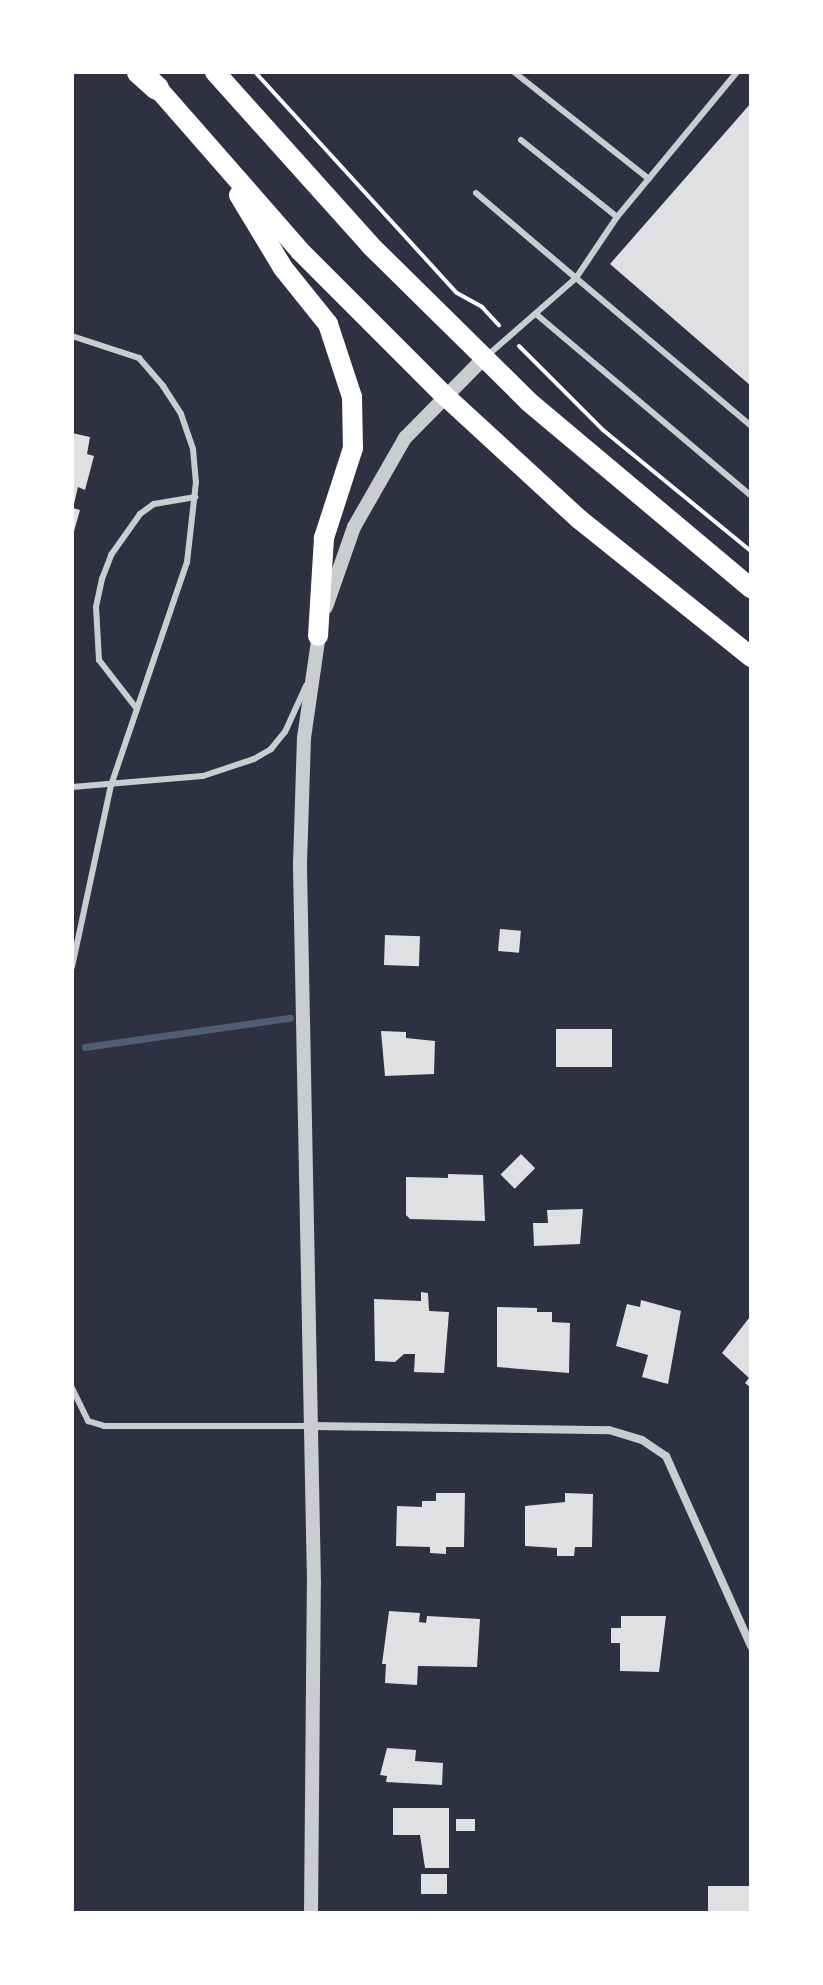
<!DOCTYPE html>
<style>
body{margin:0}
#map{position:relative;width:823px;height:1985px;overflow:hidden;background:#2d3142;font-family:"PT Sans Narrow",sans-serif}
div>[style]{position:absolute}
.stream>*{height:7px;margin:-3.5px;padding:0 3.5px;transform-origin:3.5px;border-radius:3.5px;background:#4f5d75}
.building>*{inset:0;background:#e0e0e3;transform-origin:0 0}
.path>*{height:4px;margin:-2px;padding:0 2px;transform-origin:2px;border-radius:2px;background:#fff}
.service>*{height:6px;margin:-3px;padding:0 3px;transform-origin:3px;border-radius:3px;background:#caccd0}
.minor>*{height:8px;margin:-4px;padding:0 4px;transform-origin:4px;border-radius:4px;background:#caccd0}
.tertiary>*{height:14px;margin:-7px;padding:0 7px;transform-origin:7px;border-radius:7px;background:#caccd0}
.primary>*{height:20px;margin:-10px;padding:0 10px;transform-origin:10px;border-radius:10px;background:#fff}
.motorway>*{height:24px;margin:-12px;padding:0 12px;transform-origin:12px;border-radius:12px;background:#fff}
span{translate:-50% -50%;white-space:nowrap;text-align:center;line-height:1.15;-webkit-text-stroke:6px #fff;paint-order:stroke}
.frame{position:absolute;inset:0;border:74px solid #fff;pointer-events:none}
</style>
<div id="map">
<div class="stream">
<div style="left:85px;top:1047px;width:207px;rotate:-8.1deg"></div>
</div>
<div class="building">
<div style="clip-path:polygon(751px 103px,751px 386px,610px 264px)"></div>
<div style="clip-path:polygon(72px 433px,90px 437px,87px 454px,94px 456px,85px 490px,78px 487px,73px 508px,80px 510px,73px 535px)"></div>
<div style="left:500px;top:929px;width:21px;height:22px;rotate:5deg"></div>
<div style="left:385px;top:935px;width:35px;height:30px;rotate:2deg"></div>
<div style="left:612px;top:1029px;width:38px;height:56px;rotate:90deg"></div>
<div style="clip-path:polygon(381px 1031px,406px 1032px,406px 1038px,435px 1041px,434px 1074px,385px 1076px)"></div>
<div style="left:521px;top:1154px;width:20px;height:29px;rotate:45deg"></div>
<div style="clip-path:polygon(448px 1174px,483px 1175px,485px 1221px,410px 1219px,406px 1215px,406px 1177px,448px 1178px)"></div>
<div style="clip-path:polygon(583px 1209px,580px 1244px,534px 1246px,533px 1223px,548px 1223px,547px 1210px)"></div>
<div style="clip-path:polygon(421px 1292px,428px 1293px,429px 1311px,449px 1312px,444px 1373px,414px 1372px,415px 1354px,404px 1354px,395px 1362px,375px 1361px,374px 1299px,421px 1301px)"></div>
<div style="clip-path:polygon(641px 1300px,681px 1311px,668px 1384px,642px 1377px,648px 1355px,616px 1346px,627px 1304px,640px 1307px)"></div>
<div style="clip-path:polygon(497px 1307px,537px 1308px,537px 1312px,552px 1312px,552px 1322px,570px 1323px,569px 1373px,497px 1367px)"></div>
<div style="clip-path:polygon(749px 1318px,751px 1320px,751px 1388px,745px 1383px,749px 1378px,722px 1353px)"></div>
<div style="clip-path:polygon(436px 1493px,465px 1493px,464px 1547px,446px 1547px,446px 1554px,430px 1553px,430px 1547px,396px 1546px,397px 1506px,422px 1507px,422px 1501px,436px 1501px)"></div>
<div style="clip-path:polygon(565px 1493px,593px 1494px,592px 1547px,575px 1547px,574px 1556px,557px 1556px,557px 1548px,525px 1546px,525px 1506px,565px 1502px)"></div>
<div style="clip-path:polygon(389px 1611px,420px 1613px,419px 1622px,426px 1623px,427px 1616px,480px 1619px,477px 1667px,418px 1666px,417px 1685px,385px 1683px,386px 1664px,382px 1664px)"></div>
<div style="clip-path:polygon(621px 1616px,666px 1616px,659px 1672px,620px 1671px,620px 1643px,611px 1643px,611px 1628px,621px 1628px)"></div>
<div style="clip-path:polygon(387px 1748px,416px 1750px,415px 1761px,443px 1763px,442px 1785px,386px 1782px,387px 1776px,380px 1775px)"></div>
<div style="clip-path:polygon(393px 1808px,449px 1808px,449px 1868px,425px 1868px,420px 1835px,393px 1835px)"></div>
<div style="left:456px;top:1819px;width:19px;height:12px"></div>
<div style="left:421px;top:1874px;width:26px;height:20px"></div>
<div style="left:751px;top:1886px;width:27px;height:43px;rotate:90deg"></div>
</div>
<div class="path">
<div style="left:255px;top:72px;width:299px;rotate:47.6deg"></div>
<div style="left:457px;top:293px;width:29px;rotate:29deg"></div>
<div style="left:482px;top:307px;width:25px;rotate:47deg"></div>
<div style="left:519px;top:346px;width:119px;rotate:45deg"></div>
<div style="left:603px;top:430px;width:191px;rotate:39.3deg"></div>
</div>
<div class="service">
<div style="left:514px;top:72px;width:172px;rotate:38.4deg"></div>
<div style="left:737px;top:72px;width:188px;rotate:129.6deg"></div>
<div style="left:617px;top:217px;width:73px;rotate:123.9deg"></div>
<div style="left:576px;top:278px;width:229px;rotate:40.2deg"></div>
<div style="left:521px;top:140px;width:123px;rotate:38.7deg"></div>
<div style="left:476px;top:193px;width:131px;rotate:40.4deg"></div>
<div style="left:576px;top:278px;width:117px;rotate:138.8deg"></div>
<div style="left:536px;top:314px;width:282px;rotate:40.2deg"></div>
<div style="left:72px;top:336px;width:71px;rotate:18.2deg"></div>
<div style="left:139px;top:358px;width:37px;rotate:49deg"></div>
<div style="left:163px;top:386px;width:33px;rotate:57deg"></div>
<div style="left:181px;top:414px;width:37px;rotate:71deg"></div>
<div style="left:193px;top:449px;width:33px;rotate:85deg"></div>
<div style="left:196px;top:482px;width:81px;rotate:96.4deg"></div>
<div style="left:187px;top:562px;width:236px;rotate:108.8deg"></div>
<div style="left:111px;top:785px;width:186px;rotate:102.1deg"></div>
<div style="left:137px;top:709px;width:62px;rotate:-127.8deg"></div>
<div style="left:99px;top:660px;width:53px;rotate:-93.2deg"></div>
<div style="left:96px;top:607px;width:29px;rotate:-78deg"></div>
<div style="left:102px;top:579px;width:26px;rotate:-69deg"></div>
<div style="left:111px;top:555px;width:50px;rotate:-54.7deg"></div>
<div style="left:140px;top:514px;width:17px;rotate:-36deg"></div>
<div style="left:154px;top:504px;width:42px;rotate:-9.7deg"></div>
<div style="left:72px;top:787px;width:131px;rotate:-4.8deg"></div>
<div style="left:203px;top:776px;width:54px;rotate:-18.4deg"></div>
<div style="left:254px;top:759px;width:20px;rotate:-30deg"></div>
<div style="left:271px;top:749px;width:22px;rotate:-51deg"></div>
<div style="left:285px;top:732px;width:51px;rotate:-65.5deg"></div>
<div style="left:72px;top:1388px;width:37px;rotate:64deg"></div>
<div style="left:88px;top:1421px;width:17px;rotate:17deg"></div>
<div style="left:104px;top:1426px;width:207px"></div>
</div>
<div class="minor">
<div style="left:311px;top:1426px;width:298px;rotate:0.8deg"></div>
<div style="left:609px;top:1430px;width:34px;rotate:17deg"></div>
<div style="left:642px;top:1440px;width:29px;rotate:34deg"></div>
<div style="left:666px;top:1456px;width:208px;rotate:65.9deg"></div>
</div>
<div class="tertiary">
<div style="left:326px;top:607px;width:85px;rotate:-70.7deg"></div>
<div style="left:354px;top:527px;width:103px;rotate:-60.2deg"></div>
<div style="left:405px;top:438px;width:112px;rotate:-45.4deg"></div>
<div style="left:311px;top:1913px;width:330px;rotate:-89.5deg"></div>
<div style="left:314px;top:1583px;width:719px;rotate:-91.12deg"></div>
<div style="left:300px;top:864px;width:126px;rotate:-88.2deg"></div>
<div style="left:304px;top:738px;width:112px;rotate:-81.8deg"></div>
</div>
<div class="primary">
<div style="left:215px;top:72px;width:232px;rotate:48.1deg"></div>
<div style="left:370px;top:245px;width:223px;rotate:44.6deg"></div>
<div style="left:529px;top:402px;width:290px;rotate:40deg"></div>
<div style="left:147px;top:76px;width:232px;rotate:48.8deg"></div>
<div style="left:300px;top:251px;width:202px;rotate:45deg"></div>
<div style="left:443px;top:394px;width:185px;rotate:42.6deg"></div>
<div style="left:579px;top:519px;width:221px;rotate:38.7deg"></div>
<div style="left:239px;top:195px;width:85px;rotate:58.9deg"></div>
<div style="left:283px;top:268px;width:72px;rotate:51.2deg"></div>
<div style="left:328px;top:324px;width:77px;rotate:71.8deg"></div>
<div style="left:352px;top:397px;width:51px;rotate:88.9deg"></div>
<div style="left:353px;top:448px;width:95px;rotate:107.9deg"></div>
<div style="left:324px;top:538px;width:98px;rotate:93.5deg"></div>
</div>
<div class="motorway">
<div style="left:139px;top:72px;width:24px;rotate:42deg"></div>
</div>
<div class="frame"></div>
</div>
